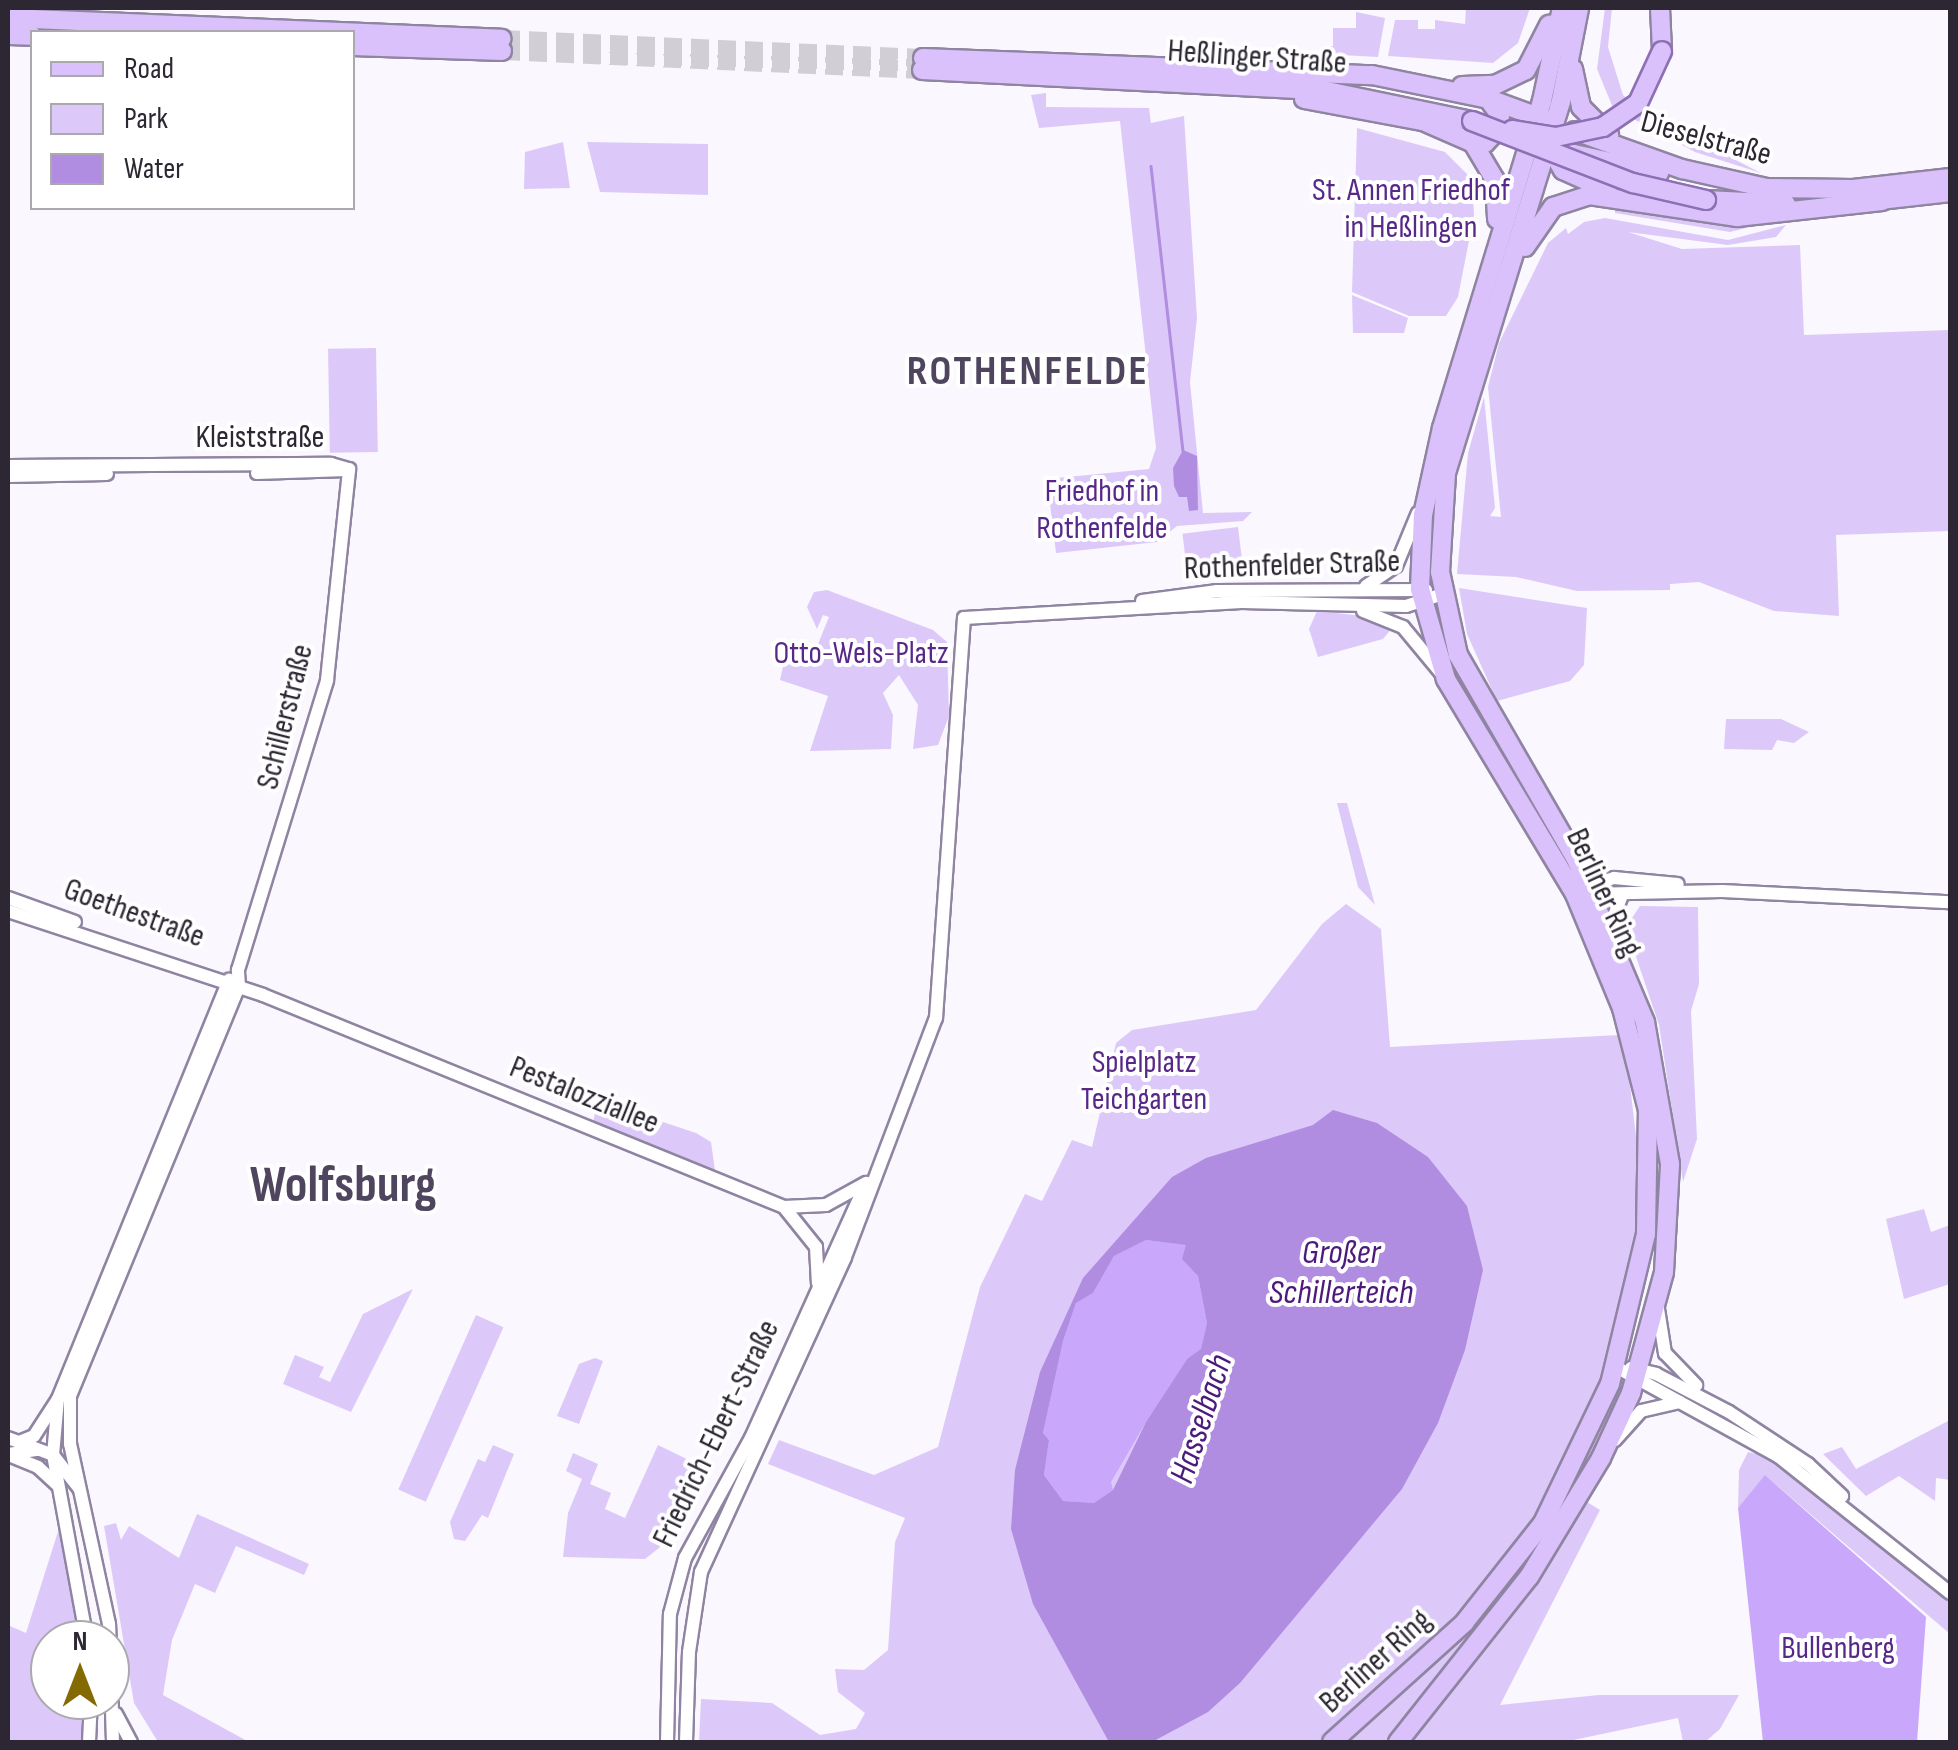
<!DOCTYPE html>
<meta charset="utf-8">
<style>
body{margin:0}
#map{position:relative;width:1958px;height:1750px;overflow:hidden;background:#faf8fe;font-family:"Sofia Sans Condensed",sans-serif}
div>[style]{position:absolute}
.green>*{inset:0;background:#dcc9f9;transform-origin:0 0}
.forest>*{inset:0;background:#c9a7fb}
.water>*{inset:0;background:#b08de0}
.stream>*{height:2.5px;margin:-1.25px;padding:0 1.25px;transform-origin:1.25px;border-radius:1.25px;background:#b08de0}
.major-tunnel>*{height:18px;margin-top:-9px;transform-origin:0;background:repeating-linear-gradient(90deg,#d1ced5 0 18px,transparent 0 27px)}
.roads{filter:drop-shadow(2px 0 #8f84a1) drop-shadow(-2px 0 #8f84a1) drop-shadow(0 2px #8f84a1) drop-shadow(0 -2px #8f84a1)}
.minor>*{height:12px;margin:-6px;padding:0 6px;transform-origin:6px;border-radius:6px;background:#fff}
.major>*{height:18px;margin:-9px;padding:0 9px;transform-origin:9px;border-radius:9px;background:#dac1fb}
.bridges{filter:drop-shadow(2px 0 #8d70b4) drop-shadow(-2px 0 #8d70b4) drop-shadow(0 2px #8d70b4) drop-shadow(0 -2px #8d70b4)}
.major-bridge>*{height:18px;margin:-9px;padding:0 9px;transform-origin:9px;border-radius:9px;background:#dac1fb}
span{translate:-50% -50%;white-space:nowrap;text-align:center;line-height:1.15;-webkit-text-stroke:8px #fff;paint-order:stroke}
.street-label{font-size:32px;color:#2c2733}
.park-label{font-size:32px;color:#582889}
.water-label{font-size:35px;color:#4c1a7b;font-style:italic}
.district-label{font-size:42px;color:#4f455f;font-weight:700;letter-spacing:2.5px}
.town-label{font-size:52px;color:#4f455f;font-weight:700}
.frame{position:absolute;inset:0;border:10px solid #2c2733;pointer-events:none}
.legend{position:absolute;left:30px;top:30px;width:325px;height:180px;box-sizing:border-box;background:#fff;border:2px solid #aba9ad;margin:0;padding:12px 18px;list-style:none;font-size:30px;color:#2c2733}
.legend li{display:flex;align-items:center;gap:20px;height:50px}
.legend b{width:50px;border:2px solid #aba9ad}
.north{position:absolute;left:30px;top:1620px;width:100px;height:100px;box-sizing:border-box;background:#fff;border:2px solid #aba9ad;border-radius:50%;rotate:0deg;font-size:28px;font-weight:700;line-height:40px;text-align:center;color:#2c2733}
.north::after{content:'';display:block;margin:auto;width:35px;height:45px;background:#836a03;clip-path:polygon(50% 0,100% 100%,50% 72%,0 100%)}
</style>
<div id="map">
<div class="green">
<div style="clip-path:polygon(1466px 8px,1530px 8px,1518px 43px,1493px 63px,1388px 56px,1395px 20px,1418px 20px,1418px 29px,1435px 29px,1435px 20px,1465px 24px)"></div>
<div style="clip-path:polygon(1605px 8px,1612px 8px,1608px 47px,1623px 95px,1646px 114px,1761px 173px,1695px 152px,1613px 108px,1597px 69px)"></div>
<div style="clip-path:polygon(1356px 12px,1385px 18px,1378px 57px,1322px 54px,1323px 46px,1333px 46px,1333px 28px,1356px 28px)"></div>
<div style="clip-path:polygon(1046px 93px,1046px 107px,1149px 108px,1151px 123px,1184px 116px,1197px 318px,1190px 382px,1203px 513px,1252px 512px,1243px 521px,1177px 526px,1157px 542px,1056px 553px,1047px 479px,1149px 469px,1156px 448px,1120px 121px,1039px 128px,1031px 95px)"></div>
<div style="clip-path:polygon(1357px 128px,1445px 152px,1472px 179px,1474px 215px,1458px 297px,1446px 316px,1409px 316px,1352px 292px)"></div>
<div style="clip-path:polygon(563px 142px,570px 188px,524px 189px,525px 152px)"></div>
<div style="clip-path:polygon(587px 142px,708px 144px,708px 195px,600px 192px)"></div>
<div style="clip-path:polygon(1615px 201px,1790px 217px,1730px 232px,1615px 213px)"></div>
<div style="clip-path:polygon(1605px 218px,1728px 240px,1786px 225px,1776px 237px,1728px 245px,1628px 232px,1682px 249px,1800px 245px,1804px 335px,1950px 330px,1950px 531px,1836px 535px,1839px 616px,1774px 611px,1699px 582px,1670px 584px,1670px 590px,1577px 591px,1516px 577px,1457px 574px,1468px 453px,1484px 397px,1495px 508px,1490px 516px,1501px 517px,1488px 387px,1499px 343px,1548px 243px,1566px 228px,1568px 234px,1584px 222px)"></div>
<div style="clip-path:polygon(1352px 295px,1408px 318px,1404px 333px,1353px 333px)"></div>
<div style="left:376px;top:348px;width:104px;height:48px;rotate:89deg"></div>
<div style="left:1238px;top:527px;width:42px;height:56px;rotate:83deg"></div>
<div style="clip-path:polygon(1459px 588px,1587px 608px,1584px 665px,1570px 681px,1497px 701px,1467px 634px)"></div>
<div style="clip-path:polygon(827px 590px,933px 630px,947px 642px,949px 716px,938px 745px,913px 749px,918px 705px,899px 675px,883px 693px,893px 715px,891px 749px,810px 751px,828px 696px,780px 680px,787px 648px,803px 652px,818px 644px,829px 617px,823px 615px,817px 629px,807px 607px,814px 592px)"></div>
<div style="clip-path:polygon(1317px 611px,1373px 617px,1393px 627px,1383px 639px,1318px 657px,1309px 629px)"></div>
<div style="clip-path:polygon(1726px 719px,1781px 719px,1809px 732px,1794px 743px,1777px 740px,1772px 750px,1724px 749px)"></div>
<div style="clip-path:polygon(1337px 803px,1347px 803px,1375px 905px,1358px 887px)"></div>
<div style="clip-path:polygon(1346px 904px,1381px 929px,1390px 1047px,1619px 1035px,1627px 1059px,1643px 1197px,1639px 1255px,1605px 1384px,1544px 1505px,1498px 1572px,1449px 1627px,1318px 1742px,699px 1742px,701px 1699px,772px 1703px,820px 1735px,856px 1729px,865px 1713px,838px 1692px,835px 1669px,864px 1670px,888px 1650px,895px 1542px,905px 1518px,768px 1464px,779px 1440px,874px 1475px,938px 1447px,980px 1287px,1025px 1194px,1042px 1201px,1072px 1140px,1092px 1147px,1116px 1043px,1132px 1030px,1256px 1010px,1322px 924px)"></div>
<div style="clip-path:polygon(1640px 906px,1698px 907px,1699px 984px,1691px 1011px,1697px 1139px,1683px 1182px,1659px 1025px,1626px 927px)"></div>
<div style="clip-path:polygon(596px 1108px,658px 1131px,663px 1122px,696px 1133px,711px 1142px,715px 1171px,593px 1123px)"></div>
<div style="clip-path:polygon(1924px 1209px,1931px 1232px,1950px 1225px,1950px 1284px,1904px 1299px,1886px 1219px)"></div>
<div style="clip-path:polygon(413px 1289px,351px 1412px,283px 1384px,295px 1355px,324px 1367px,319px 1377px,330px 1382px,363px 1314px)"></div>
<div style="left:476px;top:1315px;width:30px;height:191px;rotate:24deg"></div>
<div style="clip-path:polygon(595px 1358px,603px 1361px,579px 1424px,557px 1416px,579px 1364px)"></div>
<div style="clip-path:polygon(1613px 1391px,1623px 1395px,1534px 1560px,1391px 1742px,1340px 1742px,1406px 1688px,1513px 1571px)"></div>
<div style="clip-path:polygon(1950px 1420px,1950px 1480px,1936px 1478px,1935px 1501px,1899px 1476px,1866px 1496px,1823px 1454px,1842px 1447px,1856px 1469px)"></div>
<div style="clip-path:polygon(493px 1445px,514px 1454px,488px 1518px,482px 1515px,465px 1541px,454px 1539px,450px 1522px,478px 1459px,485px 1462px)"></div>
<div style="clip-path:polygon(658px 1445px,703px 1467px,659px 1548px,645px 1559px,563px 1557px,568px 1513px,582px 1479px,566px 1471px,573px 1453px,598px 1464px,590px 1484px,611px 1493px,605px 1509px,625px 1518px)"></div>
<div style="clip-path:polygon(1748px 1452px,1773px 1458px,1950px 1600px,1950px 1634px,1766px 1476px,1738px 1508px,1739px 1470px)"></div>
<div style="clip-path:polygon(1587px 1502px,1600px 1510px,1500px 1705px,1599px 1695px,1739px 1695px,1720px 1729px,1705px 1742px,1683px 1742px,1678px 1718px,1564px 1742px,1405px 1742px,1503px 1626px)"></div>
<div style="clip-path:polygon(197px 1514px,309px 1564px,304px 1575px,236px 1546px,215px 1593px,195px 1584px,172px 1640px,163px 1695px,249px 1742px,158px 1742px,134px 1703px,104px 1526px,116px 1523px,121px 1540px,129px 1526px,179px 1558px)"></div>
<div style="clip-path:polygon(61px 1522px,82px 1640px,50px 1640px,50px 1700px,85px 1700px,83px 1742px,8px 1742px,8px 1633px,10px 1626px,26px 1633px)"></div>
</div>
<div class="forest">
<div style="clip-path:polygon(1146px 1240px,1187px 1245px,1183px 1258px,1198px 1276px,1207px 1323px,1201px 1350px,1187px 1359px,1146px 1422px,1111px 1482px,1113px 1490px,1094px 1503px,1063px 1501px,1044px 1475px,1049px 1440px,1043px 1433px,1063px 1341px,1076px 1303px,1093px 1293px,1114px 1256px)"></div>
<div style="clip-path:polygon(1765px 1475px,1926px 1617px,1917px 1742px,1763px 1742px,1738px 1508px)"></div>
</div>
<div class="water">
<div style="clip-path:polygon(1183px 450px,1197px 456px,1198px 510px,1189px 511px,1187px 497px,1179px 497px,1174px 486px,1173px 468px)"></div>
<div style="clip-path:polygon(evenodd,1333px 1110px,1377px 1123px,1428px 1157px,1467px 1206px,1483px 1270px,1465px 1350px,1438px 1423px,1402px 1489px,1240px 1683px,1208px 1712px,1152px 1742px,1109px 1742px,1033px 1604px,1011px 1529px,1015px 1470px,1040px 1372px,1083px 1278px,1172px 1177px,1206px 1158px,1313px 1125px,1333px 1110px,1146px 1240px,1186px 1245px,1182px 1259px,1198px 1276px,1207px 1323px,1201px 1349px,1187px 1359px,1146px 1422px,1113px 1490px,1094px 1503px,1063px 1501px,1044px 1475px,1049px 1440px,1043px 1433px,1063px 1341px,1076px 1303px,1093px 1293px,1114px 1256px,1146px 1240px)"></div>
</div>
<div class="stream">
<div style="left:1151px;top:166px;width:286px;rotate:83.6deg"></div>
</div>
<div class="major-tunnel">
<div style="left:502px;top:39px;width:421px;rotate:2.6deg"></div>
<div style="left:502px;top:51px;width:420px;rotate:2.6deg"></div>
</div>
<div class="roads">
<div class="minor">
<div style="left:8px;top:466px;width:323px;rotate:-0.4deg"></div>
<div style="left:331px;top:464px;width:19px;rotate:16deg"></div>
<div style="left:257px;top:473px;width:90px;rotate:-1.9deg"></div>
<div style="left:8px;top:476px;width:99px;rotate:-1.2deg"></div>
<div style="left:1366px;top:586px;width:36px;rotate:-34deg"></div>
<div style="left:1396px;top:566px;width:57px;rotate:-67.5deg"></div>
<div style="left:1142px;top:601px;width:76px;rotate:-7.6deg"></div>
<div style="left:1217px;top:591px;width:209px;rotate:-0.3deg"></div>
<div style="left:1363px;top:611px;width:43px;rotate:21.8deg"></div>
<div style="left:1403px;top:627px;width:61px;rotate:50.3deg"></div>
<div style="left:1580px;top:889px;width:36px;rotate:-18deg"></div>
<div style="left:1614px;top:878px;width:64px;rotate:5.4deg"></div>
<div style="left:1587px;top:894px;width:135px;rotate:-1.3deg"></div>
<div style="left:1722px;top:891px;width:228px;rotate:2.8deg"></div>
<div style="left:8px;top:898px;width:71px;rotate:19.7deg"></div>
<div style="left:8px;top:911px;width:268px;rotate:18.2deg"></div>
<div style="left:263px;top:995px;width:562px;rotate:22.14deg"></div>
<div style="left:784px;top:1207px;width:42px;rotate:-2.7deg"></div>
<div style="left:826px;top:1205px;width:46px;rotate:-28.8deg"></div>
<div style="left:1609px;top:929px;width:36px;rotate:-69deg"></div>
<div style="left:784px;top:1207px;width:51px;rotate:51.3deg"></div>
<div style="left:816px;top:1247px;width:36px;rotate:87deg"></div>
<div style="left:1658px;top:1309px;width:45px;rotate:81deg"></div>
<div style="left:1665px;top:1353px;width:45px;rotate:45.9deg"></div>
<div style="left:1616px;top:1367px;width:185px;rotate:28.8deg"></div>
<div style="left:1778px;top:1456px;width:220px;rotate:38.5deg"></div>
<div style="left:1631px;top:1368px;width:26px;rotate:13deg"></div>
<div style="left:1656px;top:1374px;width:82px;rotate:27.5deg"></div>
<div style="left:1729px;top:1412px;width:95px;rotate:33.4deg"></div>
<div style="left:1808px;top:1464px;width:47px;rotate:43.3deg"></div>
<div style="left:8px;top:1438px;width:48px;rotate:20.7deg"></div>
<div style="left:53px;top:1455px;width:42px;rotate:51.8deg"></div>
<div style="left:1615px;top:1440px;width:39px;rotate:-48deg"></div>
<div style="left:1641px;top:1411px;width:40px;rotate:-13deg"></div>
<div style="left:19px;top:1442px;width:16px;rotate:-22deg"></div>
<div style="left:34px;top:1436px;width:44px;rotate:-57deg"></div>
<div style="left:8px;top:1454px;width:30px;rotate:-8deg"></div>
<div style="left:11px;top:1456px;width:29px;rotate:22deg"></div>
<div style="left:38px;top:1467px;width:26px;rotate:43deg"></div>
<div style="left:87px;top:1640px;width:188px;rotate:-100.4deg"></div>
<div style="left:53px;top:1455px;width:56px;rotate:-84.9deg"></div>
<div style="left:58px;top:1399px;width:453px;rotate:-67.8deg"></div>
<div style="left:116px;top:1714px;width:32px;rotate:62deg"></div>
<div style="left:89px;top:1742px;width:42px;rotate:-87.3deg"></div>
<div style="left:113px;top:1742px;width:118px;rotate:-91.9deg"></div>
<div style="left:109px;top:1624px;width:184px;rotate:-102.2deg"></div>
<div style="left:70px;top:1444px;width:48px;rotate:-90deg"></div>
<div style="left:70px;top:1396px;width:443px;rotate:-67.6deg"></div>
<div style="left:239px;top:986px;width:16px;rotate:-94deg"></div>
<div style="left:238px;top:970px;width:303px;rotate:-72.9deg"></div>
<div style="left:327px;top:680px;width:212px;rotate:-84deg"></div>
<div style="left:667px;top:1742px;width:128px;rotate:-88.7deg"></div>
<div style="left:670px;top:1614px;width:58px;rotate:-75deg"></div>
<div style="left:685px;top:1558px;width:137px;rotate:-61.2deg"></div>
<div style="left:751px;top:1438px;width:277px;rotate:-65.7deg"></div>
<div style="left:686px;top:1742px;width:90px;rotate:-88.1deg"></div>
<div style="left:689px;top:1652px;width:81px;rotate:-81.5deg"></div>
<div style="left:701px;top:1572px;width:346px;rotate:-65.4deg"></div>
<div style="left:845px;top:1257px;width:256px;rotate:-69.2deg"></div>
<div style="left:936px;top:1018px;width:401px;rotate:-86deg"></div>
<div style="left:964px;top:618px;width:278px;rotate:-3.3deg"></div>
<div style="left:1242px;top:602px;width:164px;rotate:1.4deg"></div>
<div style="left:1406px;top:606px;width:38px;rotate:-18deg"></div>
</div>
<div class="major">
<div style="left:1660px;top:8px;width:43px;rotate:87.3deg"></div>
<div style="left:8px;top:18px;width:494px;rotate:2.4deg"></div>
<div style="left:8px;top:35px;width:24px;rotate:2deg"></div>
<div style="left:352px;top:46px;width:150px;rotate:1.9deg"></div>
<div style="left:923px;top:58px;width:449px;rotate:2.2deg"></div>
<div style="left:1372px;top:75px;width:119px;rotate:11.6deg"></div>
<div style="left:1489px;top:99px;width:61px;rotate:20.2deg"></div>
<div style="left:1573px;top:69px;width:39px;rotate:78deg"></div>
<div style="left:1581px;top:107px;width:40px;rotate:45deg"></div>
<div style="left:922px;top:70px;width:400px;rotate:2.9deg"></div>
<div style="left:1322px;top:90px;width:153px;rotate:11.7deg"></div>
<div style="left:1462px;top:86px;width:33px;rotate:-2deg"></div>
<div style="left:1495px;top:85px;width:34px;rotate:-26deg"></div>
<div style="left:1526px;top:70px;width:51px;rotate:-62.9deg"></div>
<div style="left:1304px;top:99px;width:121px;rotate:10.5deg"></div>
<div style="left:1423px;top:121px;width:55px;rotate:23.7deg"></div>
<div style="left:1473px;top:143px;width:43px;rotate:59.3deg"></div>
<div style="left:1495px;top:180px;width:39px;rotate:87deg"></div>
<div style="left:1575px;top:131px;width:114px;rotate:19.6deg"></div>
<div style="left:1682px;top:169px;width:87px;rotate:12.6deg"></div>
<div style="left:1767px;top:188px;width:86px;rotate:0.7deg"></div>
<div style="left:1853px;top:189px;width:98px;rotate:-6.5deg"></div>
<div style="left:1473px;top:143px;width:12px"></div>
<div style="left:1485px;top:143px;width:19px;rotate:-47deg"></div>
<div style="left:1498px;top:129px;width:14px;rotate:-82deg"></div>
<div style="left:1500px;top:115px;width:19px;rotate:-126deg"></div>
<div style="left:1548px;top:144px;width:30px;rotate:60deg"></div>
<div style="left:1563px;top:170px;width:49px;rotate:24deg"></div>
<div style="left:1543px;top:147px;width:119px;rotate:12.6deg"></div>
<div style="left:1706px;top:200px;width:80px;rotate:2.9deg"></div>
<div style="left:1871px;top:201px;width:80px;rotate:-6.5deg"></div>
<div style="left:1525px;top:247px;width:49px;rotate:-55deg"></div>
<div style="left:1553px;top:207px;width:38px;rotate:-18deg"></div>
<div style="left:1589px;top:195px;width:150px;rotate:8.5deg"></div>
<div style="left:1737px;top:217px;width:146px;rotate:-6.3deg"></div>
<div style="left:1332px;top:1742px;width:178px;rotate:-42deg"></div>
<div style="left:1464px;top:1623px;width:127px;rotate:-51.7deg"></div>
<div style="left:1543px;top:1523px;width:154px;rotate:-64.3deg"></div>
<div style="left:1610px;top:1384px;width:154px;rotate:-76.5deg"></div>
<div style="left:1646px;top:1234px;width:124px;rotate:-89.1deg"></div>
<div style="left:1648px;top:1110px;width:105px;rotate:-104.3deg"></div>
<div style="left:1622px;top:1008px;width:123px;rotate:-112.4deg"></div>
<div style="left:1575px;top:894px;width:251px;rotate:-121deg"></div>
<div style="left:1446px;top:679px;width:94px;rotate:-106.1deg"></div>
<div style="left:1420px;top:589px;width:74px;rotate:-87.7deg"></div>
<div style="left:1423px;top:515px;width:89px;rotate:-77.7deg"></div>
<div style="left:1442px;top:428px;width:342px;rotate:-73deg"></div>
<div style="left:1542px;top:101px;width:95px;rotate:-77.9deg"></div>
<div style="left:1398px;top:1742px;width:211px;rotate:-51.6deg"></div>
<div style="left:1529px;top:1577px;width:139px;rotate:-58.8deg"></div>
<div style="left:1601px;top:1458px;width:72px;rotate:-65.2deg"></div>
<div style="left:1631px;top:1393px;width:125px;rotate:-74.7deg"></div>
<div style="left:1664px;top:1272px;width:108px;rotate:-86.8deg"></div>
<div style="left:1670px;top:1164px;width:144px;rotate:-100deg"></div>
<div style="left:1645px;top:1022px;width:175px;rotate:-112.9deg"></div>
<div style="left:1577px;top:861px;width:238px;rotate:-120deg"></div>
<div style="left:1458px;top:655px;width:85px;rotate:-102.2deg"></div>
<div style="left:1440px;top:572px;width:99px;rotate:-86.5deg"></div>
<div style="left:1446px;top:473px;width:389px;rotate:-72.8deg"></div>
<div style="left:1561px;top:101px;width:95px;rotate:-79deg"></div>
</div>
</div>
<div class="bridges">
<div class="major-bridge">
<div style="left:1472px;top:121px;width:173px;rotate:21.1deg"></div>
<div style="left:1633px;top:183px;width:75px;rotate:13.1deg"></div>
<div style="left:1512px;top:130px;width:45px;rotate:9deg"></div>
<div style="left:1556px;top:137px;width:48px;rotate:-12deg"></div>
<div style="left:1603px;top:127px;width:42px;rotate:-34.4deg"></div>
<div style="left:1638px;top:103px;width:57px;rotate:-65.2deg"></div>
</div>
</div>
<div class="street-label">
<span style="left:1257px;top:58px;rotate:4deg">Heßlinger Straße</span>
<span style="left:1706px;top:139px;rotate:15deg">Dieselstraße</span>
<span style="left:260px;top:438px">Kleiststraße</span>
<span style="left:1292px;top:566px;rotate:-2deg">Rothenfelder Straße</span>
<span style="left:286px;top:717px;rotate:-76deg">Schillerstraße</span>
<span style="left:1603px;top:893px;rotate:65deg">Berliner Ring</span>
<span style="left:134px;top:914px;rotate:20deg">Goethestraße</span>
<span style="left:584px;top:1096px;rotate:22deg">Pestalozziallee</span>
<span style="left:717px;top:1434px;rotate:-64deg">Friedrich-Ebert-Straße</span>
<span style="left:1376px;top:1662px;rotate:-42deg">Berliner Ring</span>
</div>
<div class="park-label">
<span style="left:1411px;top:210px">St. Annen Friedhof<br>in Heßlingen</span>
<span style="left:1102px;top:511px">Friedhof in<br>Rothenfelde</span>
<span style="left:861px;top:654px">Otto-Wels-Platz</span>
<span style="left:1144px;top:1082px">Spielplatz<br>Teichgarten</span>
<span style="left:1838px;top:1649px">Bullenberg</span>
</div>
<div class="water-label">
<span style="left:1341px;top:1273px">Großer<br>Schillerteich</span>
<span style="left:1202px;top:1419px;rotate:-72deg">Hasselbach</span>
</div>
<div class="district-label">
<span style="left:1028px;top:372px">ROTHENFELDE</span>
</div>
<div class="town-label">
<span style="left:343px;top:1186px">Wolfsburg</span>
</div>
<div class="frame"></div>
<ul class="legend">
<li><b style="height:12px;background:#dac1fb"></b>Road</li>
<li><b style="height:28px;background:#dcc9f9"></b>Park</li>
<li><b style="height:28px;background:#b08de0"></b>Water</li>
</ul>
<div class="north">N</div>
</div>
